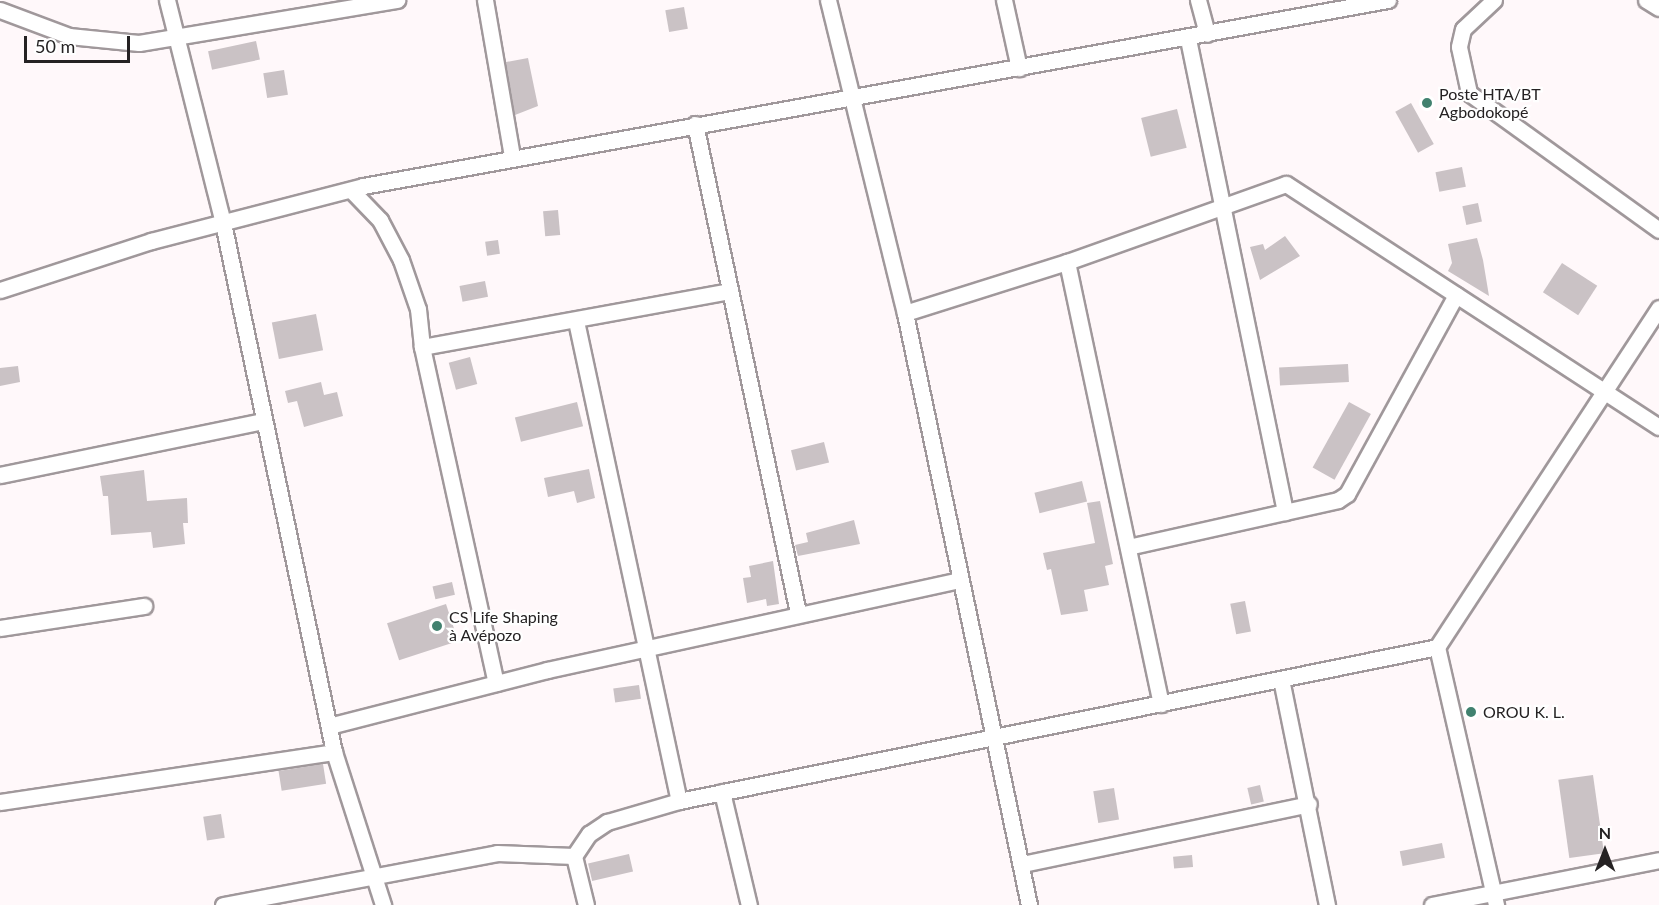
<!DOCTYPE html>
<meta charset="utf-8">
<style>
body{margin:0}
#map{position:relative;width:1659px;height:905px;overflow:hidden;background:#fff8fa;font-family:Lato,sans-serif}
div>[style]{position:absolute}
.building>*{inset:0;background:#cac2c5;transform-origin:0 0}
.roads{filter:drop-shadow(2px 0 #a0989b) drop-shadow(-2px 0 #a0989b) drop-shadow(0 2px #a0989b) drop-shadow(0 -2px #a0989b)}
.minor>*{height:15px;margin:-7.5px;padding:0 7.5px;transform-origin:7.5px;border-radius:7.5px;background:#fff}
.dots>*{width:16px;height:16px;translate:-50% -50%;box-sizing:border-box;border:3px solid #fff;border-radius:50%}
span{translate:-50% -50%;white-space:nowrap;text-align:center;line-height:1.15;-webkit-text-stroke:4.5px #fff;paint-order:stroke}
.poi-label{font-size:16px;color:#252223}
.left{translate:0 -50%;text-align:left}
.north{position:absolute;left:1575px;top:821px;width:60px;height:60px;-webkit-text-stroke:4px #fff;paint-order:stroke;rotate:0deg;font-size:16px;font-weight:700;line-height:24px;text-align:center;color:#252223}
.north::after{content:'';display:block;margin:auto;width:21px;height:27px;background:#252223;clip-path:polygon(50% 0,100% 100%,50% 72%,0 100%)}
.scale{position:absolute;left:24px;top:36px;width:106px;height:27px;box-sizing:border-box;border:3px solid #252223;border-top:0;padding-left:8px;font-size:18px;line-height:21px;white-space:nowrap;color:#252223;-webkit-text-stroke:4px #fff;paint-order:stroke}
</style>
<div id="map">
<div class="building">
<div style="left:684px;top:7px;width:22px;height:19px;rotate:80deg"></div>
<div style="left:256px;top:41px;width:19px;height:49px;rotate:78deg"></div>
<div style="clip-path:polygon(528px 58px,538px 106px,515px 115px,506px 62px)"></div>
<div style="left:284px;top:70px;width:25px;height:21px;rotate:81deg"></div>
<div style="left:1411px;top:103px;width:47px;height:18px;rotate:61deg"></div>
<div style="left:1177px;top:109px;width:40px;height:37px;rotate:76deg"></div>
<div style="left:1462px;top:167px;width:20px;height:27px;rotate:79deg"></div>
<div style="left:1478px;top:203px;width:19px;height:16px;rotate:78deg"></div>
<div style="left:558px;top:210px;width:25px;height:15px;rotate:85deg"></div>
<div style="clip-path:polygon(1285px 236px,1300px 256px,1260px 280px,1250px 247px,1263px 244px,1265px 250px)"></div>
<div style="clip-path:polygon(1477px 238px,1483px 260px,1489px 296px,1448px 271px,1452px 263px,1448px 244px)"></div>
<div style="left:498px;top:240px;width:14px;height:13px;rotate:82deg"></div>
<div style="left:1562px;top:263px;width:42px;height:35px;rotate:33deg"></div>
<div style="left:485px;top:281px;width:16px;height:26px;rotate:79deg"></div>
<div style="left:316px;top:314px;width:37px;height:45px;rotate:79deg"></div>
<div style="left:470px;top:357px;width:28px;height:22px;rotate:75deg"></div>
<div style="left:1348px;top:364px;width:18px;height:69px;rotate:87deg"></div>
<div style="clip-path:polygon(18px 366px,20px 382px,0 386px,0 368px)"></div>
<div style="clip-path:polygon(321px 382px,324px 395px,337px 392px,343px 416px,304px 427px,297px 401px,288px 403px,285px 391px)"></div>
<div style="left:577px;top:402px;width:25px;height:64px;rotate:76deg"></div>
<div style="left:1349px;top:402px;width:25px;height:75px;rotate:29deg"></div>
<div style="left:824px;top:442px;width:21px;height:34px;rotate:76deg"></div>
<div style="clip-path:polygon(589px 469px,595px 498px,577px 503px,574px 491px,548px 497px,544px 478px)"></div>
<div style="clip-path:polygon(144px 470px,147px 501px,187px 498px,188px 523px,183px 523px,185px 544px,153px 548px,151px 532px,111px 535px,108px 496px,103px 496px,100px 476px)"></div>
<div style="left:1082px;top:481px;width:21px;height:49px;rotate:76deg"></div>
<div style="clip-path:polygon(1100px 501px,1113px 564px,1105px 566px,1109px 585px,1084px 590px,1088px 611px,1061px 615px,1051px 569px,1047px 570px,1043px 553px,1095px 543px,1087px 503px)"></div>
<div style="clip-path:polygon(854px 520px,860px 544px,798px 556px,795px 545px,808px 542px,806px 533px)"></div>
<div style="clip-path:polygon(773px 561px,779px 604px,767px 606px,766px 599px,747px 603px,743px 578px,751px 577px,749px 566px)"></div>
<div style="left:452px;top:582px;width:13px;height:20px;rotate:77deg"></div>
<div style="left:1245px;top:601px;width:31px;height:15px;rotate:79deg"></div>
<div style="left:446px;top:604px;width:39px;height:62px;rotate:72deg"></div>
<div style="left:639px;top:685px;width:14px;height:26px;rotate:82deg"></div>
<div style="left:323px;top:764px;width:20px;height:45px;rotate:81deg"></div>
<div style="left:1593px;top:775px;width:79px;height:35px;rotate:82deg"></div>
<div style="left:1260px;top:785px;width:17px;height:13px;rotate:77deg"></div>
<div style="left:1114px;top:788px;width:32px;height:21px;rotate:81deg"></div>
<div style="left:221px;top:814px;width:24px;height:18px;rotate:81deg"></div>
<div style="left:1442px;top:843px;width:15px;height:43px;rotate:79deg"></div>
<div style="left:629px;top:854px;width:18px;height:42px;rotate:77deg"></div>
<div style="left:1192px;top:855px;width:12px;height:19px;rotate:85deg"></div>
</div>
<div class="roads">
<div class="minor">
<div style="left:167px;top:0;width:230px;rotate:75.9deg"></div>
<div style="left:223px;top:223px;width:541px;rotate:78.15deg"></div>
<div style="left:334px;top:752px;width:161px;rotate:72.2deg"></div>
<div style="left:485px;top:0;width:159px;rotate:80.2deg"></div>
<div style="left:828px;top:0;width:322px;rotate:76.2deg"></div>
<div style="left:905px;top:313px;width:605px;rotate:78.17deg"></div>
<div style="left:1004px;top:0;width:70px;rotate:77.6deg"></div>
<div style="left:1198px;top:0;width:35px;rotate:75deg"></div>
<div style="left:1494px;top:0;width:42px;rotate:136.9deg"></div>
<div style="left:1463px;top:29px;width:18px;rotate:103deg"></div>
<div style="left:1459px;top:47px;width:47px;rotate:77.7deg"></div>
<div style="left:1469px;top:93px;width:234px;rotate:35.8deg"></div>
<div style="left:1646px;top:0;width:15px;rotate:32deg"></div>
<div style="left:0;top:10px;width:74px;rotate:20.6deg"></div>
<div style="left:69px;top:36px;width:70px;rotate:5.7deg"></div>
<div style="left:139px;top:43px;width:262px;rotate:-9.5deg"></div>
<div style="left:1188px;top:39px;width:483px;rotate:78.4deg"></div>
<div style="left:695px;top:124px;width:500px;rotate:78.1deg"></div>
<div style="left:351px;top:190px;width:42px;rotate:46deg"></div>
<div style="left:380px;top:220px;width:45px;rotate:62.3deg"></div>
<div style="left:401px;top:260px;width:52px;rotate:70.9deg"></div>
<div style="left:418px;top:309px;width:38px;rotate:84deg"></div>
<div style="left:422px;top:347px;width:344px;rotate:77.6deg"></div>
<div style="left:1067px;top:262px;width:452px;rotate:78deg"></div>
<div style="left:0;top:290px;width:159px;rotate:-18deg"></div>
<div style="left:151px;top:241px;width:219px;rotate:-14.5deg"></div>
<div style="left:363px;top:186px;width:1042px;rotate:-10.29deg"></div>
<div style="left:905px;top:313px;width:170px;rotate:-17.5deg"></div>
<div style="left:1067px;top:262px;width:232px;rotate:-19.6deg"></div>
<div style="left:1286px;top:184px;width:445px;rotate:33.1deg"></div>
<div style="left:576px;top:321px;width:491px;rotate:77.9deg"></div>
<div style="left:422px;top:347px;width:313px;rotate:-10.3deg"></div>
<div style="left:0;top:475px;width:269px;rotate:-11.6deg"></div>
<div style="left:1128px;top:547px;width:215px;rotate:-12.6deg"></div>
<div style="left:1338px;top:500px;width:11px;rotate:-34deg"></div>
<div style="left:1347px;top:494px;width:227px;rotate:-61.3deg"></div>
<div style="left:0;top:628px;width:146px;rotate:-8.7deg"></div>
<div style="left:1437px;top:647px;width:265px;rotate:77.1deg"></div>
<div style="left:1281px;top:679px;width:231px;rotate:78.5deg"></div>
<div style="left:329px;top:726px;width:225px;rotate:-14.4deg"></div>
<div style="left:547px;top:670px;width:423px;rotate:-12.3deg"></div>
<div style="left:722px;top:792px;width:116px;rotate:76.6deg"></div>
<div style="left:0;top:802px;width:338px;rotate:-8.5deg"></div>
<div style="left:1022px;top:864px;width:293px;rotate:-11.8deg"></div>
<div style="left:223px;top:905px;width:279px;rotate:-10.7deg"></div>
<div style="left:497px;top:853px;width:77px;rotate:2.2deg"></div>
<div style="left:586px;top:905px;width:50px;rotate:-103.8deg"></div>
<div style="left:574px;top:856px;width:27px;rotate:-56deg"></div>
<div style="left:589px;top:834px;width:22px;rotate:-34deg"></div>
<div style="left:607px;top:822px;width:75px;rotate:-16.3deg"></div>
<div style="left:679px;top:801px;width:773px;rotate:-11.48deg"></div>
<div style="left:1437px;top:647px;width:405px;rotate:-56.8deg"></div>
<div style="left:1432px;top:905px;width:231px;rotate:-11.2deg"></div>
</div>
</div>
<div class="dots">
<div style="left:1427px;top:103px;background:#41816f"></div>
<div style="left:437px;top:626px;background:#41816f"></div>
<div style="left:1471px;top:712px;background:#41816f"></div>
</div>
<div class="poi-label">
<span class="left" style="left:1439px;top:103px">Poste HTA/BT<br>Agbodokopé</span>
<span class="left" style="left:449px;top:626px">CS Life Shaping<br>à Avépozo</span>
<span class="left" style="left:1483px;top:712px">OROU K. L.</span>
</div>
<div class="north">N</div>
<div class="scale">50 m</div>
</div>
